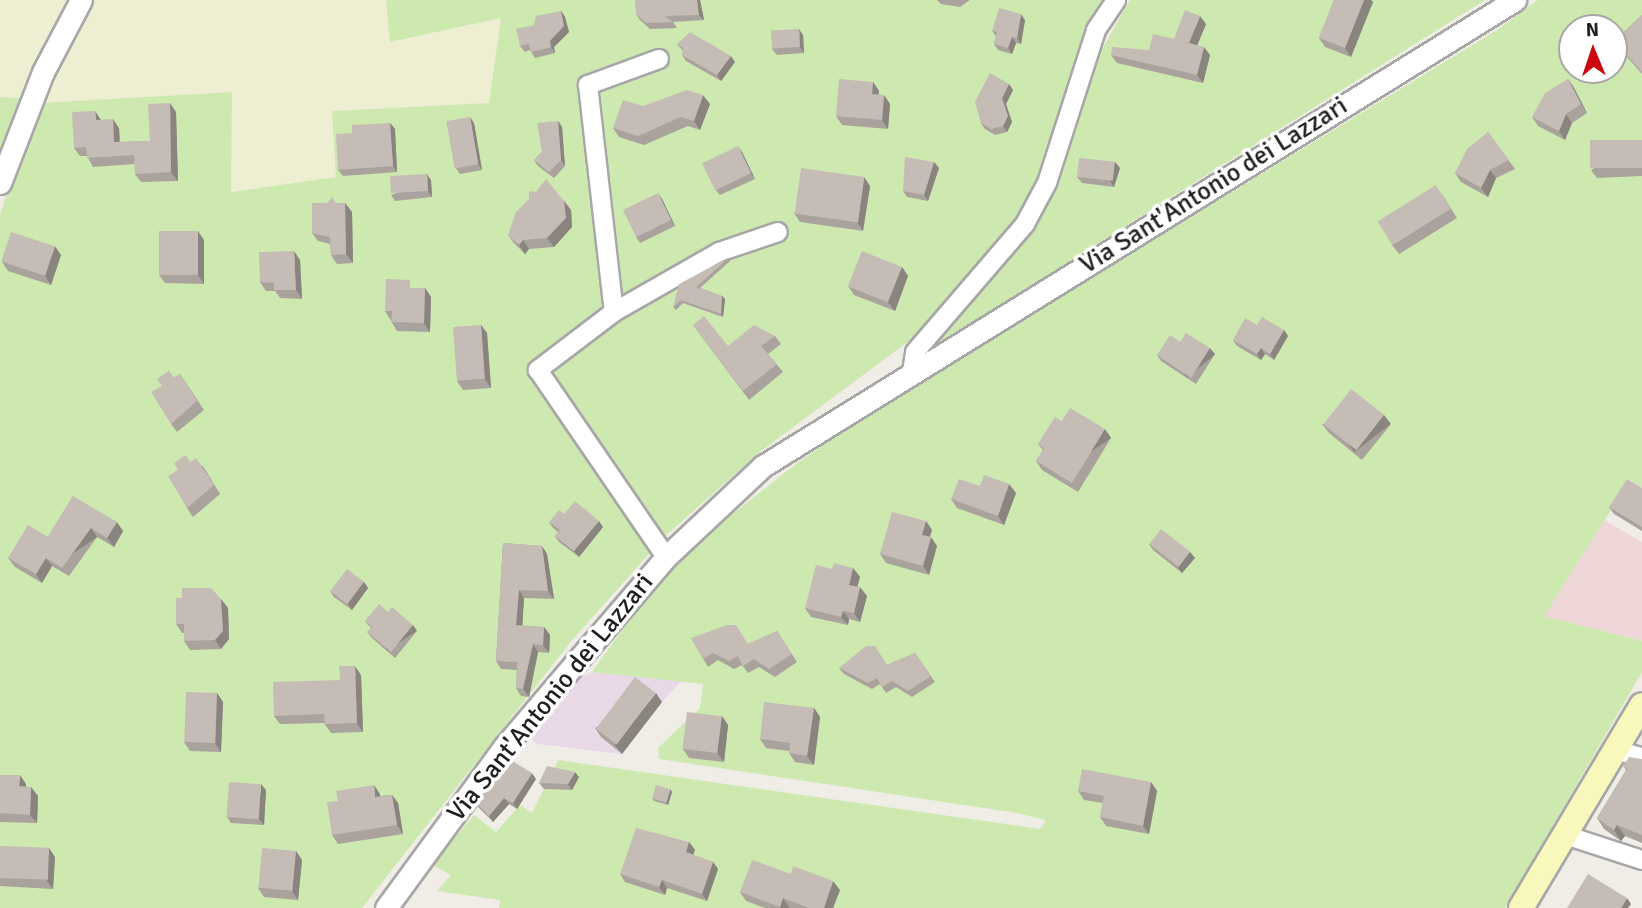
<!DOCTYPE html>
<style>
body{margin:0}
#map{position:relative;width:1642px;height:908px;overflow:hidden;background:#f0ede7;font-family:Signika,sans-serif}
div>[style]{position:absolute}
.commercial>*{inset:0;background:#f0d7d7}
.industrial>*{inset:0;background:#e9d9e7}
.farmland>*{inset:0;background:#eeeed3}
.grass>*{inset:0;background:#cee9af}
.roads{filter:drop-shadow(2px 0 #a7a7a7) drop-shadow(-2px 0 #a7a7a7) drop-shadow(0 2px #a7a7a7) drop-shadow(0 -2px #a7a7a7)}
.minor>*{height:18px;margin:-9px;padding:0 9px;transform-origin:9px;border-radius:9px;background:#fff}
.tertiary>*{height:21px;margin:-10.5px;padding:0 10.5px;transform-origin:10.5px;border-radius:10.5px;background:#fff}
.secondary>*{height:24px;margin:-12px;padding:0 12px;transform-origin:12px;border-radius:12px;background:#f8f8bd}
.wall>*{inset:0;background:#a9a29d}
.shaded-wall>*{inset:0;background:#8a847f;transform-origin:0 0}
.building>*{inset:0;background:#c5bcb6;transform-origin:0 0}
span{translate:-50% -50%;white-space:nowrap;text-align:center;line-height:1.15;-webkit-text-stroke:7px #fff;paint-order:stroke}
.street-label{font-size:26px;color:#202020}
.north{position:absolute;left:1558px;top:14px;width:70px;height:70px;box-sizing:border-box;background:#fff;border:2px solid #a6a6a6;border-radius:50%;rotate:358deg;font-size:19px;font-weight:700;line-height:28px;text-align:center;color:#202020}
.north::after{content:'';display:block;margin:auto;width:24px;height:32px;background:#cb0611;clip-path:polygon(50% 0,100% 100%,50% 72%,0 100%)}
</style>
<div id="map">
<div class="commercial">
<div style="clip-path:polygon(1604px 520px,1642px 542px,1642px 641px,1543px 616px)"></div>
</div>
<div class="industrial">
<div style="clip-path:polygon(592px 672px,682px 680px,662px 702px,642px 686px,601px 737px,622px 754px,537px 744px,531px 739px,580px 678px)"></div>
</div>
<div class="farmland">
<div style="clip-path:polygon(0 0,70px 0,22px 98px,0 97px)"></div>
<div style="clip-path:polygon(92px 0,386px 0,391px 42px,501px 18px,489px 103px,333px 111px,337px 177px,230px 192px,231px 92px,41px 103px)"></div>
</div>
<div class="grass">
<div style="clip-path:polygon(386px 0,1106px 0,1041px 181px,1019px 220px,925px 329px,761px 451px,664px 537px,573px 639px,362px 908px,0 908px,0 214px,41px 103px,232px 92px,231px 192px,336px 177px,332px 111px,489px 103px,501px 18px,390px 42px)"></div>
<div style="clip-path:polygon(1130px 0,1485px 0,936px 345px,1021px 243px,1048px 202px,1093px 65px)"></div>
<div style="clip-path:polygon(evenodd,1538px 0,1642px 0,1642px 488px,1630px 480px,1544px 616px,1642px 641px,1642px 672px,1505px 908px,499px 908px,500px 900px,437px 891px,451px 875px,432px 865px,474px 815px,496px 832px,520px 805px,532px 813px,558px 760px,1040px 829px,1046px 820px,1017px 813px,659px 759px,658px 748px,700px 708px,703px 684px,592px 672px,659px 579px,693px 545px,796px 464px,861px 419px,1497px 30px,1538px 0,1572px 28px,1614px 28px,1614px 70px,1572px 70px,1572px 28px)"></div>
<div style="clip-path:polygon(0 97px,22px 98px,0 153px)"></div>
</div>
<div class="roads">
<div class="minor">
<div style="left:659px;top:59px;width:76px;rotate:159.9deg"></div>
<div style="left:588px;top:85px;width:228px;rotate:83.5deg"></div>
<div style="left:614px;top:312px;width:96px;rotate:142.7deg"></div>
<div style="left:538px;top:370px;width:227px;rotate:55.6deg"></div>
<div style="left:614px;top:312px;width:121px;rotate:-29.7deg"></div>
<div style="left:719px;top:252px;width:62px;rotate:-18.7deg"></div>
<div style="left:912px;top:372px;width:20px;rotate:-81deg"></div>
<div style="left:915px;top:352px;width:169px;rotate:-49.3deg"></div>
<div style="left:1025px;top:224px;width:47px;rotate:-61.8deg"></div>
<div style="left:1047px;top:183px;width:161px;rotate:-72.2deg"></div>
<div style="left:1096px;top:30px;width:36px;rotate:-56deg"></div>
<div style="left:1615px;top:750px;width:28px;rotate:15deg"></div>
<div style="left:1565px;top:835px;width:81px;rotate:18deg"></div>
</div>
<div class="tertiary">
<div style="left:0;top:183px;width:119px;rotate:-68.8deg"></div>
<div style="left:43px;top:72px;width:81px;rotate:-62.2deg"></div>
<div style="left:386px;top:908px;width:200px;rotate:-53.8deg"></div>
<div style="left:504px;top:747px;width:111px;rotate:-49.7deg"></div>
<div style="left:576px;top:662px;width:138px;rotate:-49.4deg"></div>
<div style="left:666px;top:557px;width:133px;rotate:-43.2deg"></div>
<div style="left:763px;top:466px;width:885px;rotate:-31.79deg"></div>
</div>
<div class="secondary">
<div style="left:1521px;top:908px;width:236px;rotate:-59.2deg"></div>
</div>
</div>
<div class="wall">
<div style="clip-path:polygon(700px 0,704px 20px,673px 22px,677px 28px,650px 29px,640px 20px,636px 14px)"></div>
<div style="clip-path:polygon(937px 0,970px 0,960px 7px,941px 4px)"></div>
<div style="clip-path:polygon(1334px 0,1371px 0,1373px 2px,1351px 57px,1325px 47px,1319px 38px)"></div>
<div style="clip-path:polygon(561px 11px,565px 17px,569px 32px,554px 47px,555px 53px,535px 58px,530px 50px,525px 52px,520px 46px,534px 25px)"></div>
<div style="clip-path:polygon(1642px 15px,1642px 74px,1620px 49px,1614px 41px)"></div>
<div style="clip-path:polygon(1025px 20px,1021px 44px,1016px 43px,1012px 54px,998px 50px,994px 44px,996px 36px,992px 31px)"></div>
<div style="clip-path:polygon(1206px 24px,1197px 45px,1210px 55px,1203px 83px,1117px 63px,1111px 55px,1149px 50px)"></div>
<div style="clip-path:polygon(803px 35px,804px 53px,777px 55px,772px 49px)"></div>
<div style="clip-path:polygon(677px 44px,735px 62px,721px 81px,686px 61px,682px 55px,683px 51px)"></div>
<div style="clip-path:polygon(1568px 79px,1574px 88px,1587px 113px,1572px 123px,1565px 140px,1538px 126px,1532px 117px)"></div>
<div style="clip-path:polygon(873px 82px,879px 91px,879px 95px,890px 104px,888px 129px,842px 125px,836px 116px)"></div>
<div style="clip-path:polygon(1009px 84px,1013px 90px,1006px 104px,1012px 122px,1007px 132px,995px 135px,985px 129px,981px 123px)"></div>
<div style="clip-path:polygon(710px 104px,700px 130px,688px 126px,644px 145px,619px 137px,613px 128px,643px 106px)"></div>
<div style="clip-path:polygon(176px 112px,178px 181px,141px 182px,135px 174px,135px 164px,93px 167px,87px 156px,80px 156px,74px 148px,101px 120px,119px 128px,120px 142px,150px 141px)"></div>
<div style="clip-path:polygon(558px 121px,562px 127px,565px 166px,554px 178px,538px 166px,534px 160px,542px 152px)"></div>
<div style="clip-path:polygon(390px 123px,395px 129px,397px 172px,343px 176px,338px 170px,352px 133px)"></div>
<div style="clip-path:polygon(474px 123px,482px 170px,460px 174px,456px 168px)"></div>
<div style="clip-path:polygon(1488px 132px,1515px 169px,1496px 178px,1488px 197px,1461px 182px,1455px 173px)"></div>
<div style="clip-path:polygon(1642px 140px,1642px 176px,1597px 178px,1591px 170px)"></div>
<div style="clip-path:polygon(742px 152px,755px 179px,720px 195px,715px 189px)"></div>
<div style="clip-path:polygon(934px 162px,939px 168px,928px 201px,907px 197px,903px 191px)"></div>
<div style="clip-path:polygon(1115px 162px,1120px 168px,1114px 187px,1082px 183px,1077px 177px)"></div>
<div style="clip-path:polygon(864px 177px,870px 186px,863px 231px,800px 222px,794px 213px)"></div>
<div style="clip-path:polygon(431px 180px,432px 197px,395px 201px,391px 195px)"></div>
<div style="clip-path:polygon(1442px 194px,1457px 218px,1399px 254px,1392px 245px)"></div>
<div style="clip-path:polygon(662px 199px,675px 226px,640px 243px,636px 237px)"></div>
<div style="clip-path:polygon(564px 201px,571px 210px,572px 227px,554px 247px,529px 249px,525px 254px,514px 243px,508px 235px)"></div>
<div style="clip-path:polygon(336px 203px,345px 203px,352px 212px,353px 263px,337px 264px,331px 255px,330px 244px,318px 241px,312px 233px)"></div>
<div style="clip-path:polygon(204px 240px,204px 284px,165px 283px,159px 275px)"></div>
<div style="clip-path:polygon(61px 255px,51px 285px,8px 271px,2px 262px)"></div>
<div style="clip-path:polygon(728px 258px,730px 261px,700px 288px,722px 296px,725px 299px,723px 317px,683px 303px,676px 310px,673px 307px)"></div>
<div style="clip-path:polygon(300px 260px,302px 299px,280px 298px,275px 291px,266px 291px,260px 282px)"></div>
<div style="clip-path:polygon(902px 267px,908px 276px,895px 311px,854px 295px,848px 286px)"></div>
<div style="clip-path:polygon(416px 288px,425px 288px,431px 297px,430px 332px,397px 331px,385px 311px)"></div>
<div style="clip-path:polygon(481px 325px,487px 333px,491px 388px,463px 390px,457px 381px)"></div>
<div style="clip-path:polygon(693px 325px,728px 346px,775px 336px,781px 344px,768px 354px,783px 372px,749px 400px)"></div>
<div style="clip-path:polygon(1257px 325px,1284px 330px,1288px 336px,1274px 360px,1265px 354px,1261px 360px,1237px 346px,1233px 340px)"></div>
<div style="clip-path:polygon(1215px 354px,1196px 384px,1161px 361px,1157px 355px)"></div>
<div style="clip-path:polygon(180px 374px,204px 410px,177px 432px,171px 424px,162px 386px)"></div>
<div style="clip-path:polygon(1062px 421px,1111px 438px,1078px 492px,1042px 470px,1036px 461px,1043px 450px,1038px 444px)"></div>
<div style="clip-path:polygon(1322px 424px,1391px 424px,1362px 460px,1329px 433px)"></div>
<div style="clip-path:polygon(190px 462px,203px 466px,220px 494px,193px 517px,187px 508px,178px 470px)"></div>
<div style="clip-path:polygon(980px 486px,1016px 493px,1004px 525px,957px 508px,951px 499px)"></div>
<div style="clip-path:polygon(1642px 488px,1642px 531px,1614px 514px,1609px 507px)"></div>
<div style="clip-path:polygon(73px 496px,123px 531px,114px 547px,97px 537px,69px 576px,52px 566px,42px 583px,15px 567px,8px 558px,48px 537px)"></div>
<div style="clip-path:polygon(926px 521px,932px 530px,930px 537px,937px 546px,929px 575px,886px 563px,880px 554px)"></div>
<div style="clip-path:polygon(549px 522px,603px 527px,579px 557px,559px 542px,555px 536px,558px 532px,553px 528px)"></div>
<div style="clip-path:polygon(503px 543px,542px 546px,547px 554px,554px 599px,524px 598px,522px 626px,544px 627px,550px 635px,549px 653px,538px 652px,529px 697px,521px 696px,516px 688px,517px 670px,501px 669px,496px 661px)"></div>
<div style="clip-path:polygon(1149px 544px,1190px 552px,1195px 558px,1182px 573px,1153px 550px)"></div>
<div style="clip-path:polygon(853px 568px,860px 577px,857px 586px,867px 596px,860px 622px,849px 619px,848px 625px,811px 617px,805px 608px,832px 569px)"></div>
<div style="clip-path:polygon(364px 582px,368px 588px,352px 610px,334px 597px,330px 591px)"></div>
<div style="clip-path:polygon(221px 599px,228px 608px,229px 639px,221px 649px,190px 650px,184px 641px,184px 633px,182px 633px,176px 624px)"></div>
<div style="clip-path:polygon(365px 621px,417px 631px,395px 658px,372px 638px,367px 632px,371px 628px)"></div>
<div style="clip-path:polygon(777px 631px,797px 662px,775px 677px,759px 667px,748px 673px,742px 665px,734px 669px,718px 660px,708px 667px,691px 638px,749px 644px)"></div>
<div style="clip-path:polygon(915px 653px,935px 682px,912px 697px,896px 687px,886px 693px,880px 684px,872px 689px,844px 674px,839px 668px,887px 665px)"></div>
<div style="clip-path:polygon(361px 675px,363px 732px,331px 733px,324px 723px,280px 724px,274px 716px,340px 680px)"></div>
<div style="clip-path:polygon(217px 693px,223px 702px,221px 752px,190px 751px,184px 742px)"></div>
<div style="clip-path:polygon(662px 702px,622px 754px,601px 737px,595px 728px)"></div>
<div style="clip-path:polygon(814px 708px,820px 717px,814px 765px,795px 762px,789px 753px,789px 751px,766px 748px,760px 739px)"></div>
<div style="clip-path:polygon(722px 716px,728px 725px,724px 762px,689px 758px,683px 749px)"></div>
<div style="clip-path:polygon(1642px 759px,1642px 843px,1625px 836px,1621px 841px,1604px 829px,1597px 818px,1626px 770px,1623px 766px)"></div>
<div style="clip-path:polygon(0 775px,26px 784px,26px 787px,31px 787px,38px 796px,37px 823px,0 822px)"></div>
<div style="clip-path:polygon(579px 777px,572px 790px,544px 789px,539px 783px)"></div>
<div style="clip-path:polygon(536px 779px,517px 809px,509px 804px,493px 822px,477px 806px,473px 800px)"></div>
<div style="clip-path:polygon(1151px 782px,1157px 791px,1149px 834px,1106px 826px,1100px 817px,1103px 803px,1084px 800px,1078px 791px)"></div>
<div style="clip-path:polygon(670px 789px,672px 792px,668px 805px,654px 801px,652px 798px)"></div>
<div style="clip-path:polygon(266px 790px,264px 825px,231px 823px,227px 817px)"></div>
<div style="clip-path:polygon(380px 794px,380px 796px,392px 795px,398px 803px,403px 834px,338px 844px,332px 835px)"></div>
<div style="clip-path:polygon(689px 842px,695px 850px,693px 855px,713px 862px,718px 869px,707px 901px,667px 888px,665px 895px,625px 882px,620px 874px)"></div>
<div style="clip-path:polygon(0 846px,55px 857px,53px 889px,0 886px)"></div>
<div style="clip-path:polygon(296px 851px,302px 860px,298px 900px,264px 897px,258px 888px)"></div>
<div style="clip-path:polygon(840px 890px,833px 908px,765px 908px,746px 901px,740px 892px)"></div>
</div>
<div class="shaded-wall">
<div style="clip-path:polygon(697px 0,700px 0,704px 20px,699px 15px)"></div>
<div style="clip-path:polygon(1364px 0,1371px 0,1373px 2px,1351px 57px,1345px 48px)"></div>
<div style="clip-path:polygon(561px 11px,565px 17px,569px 32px,554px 47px,555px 53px,551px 47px,550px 41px)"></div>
<div style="clip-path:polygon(1021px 14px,1025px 20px,1021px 44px,1017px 38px)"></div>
<div style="clip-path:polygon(1200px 16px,1206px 24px,1195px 51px,1189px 43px)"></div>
<div style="clip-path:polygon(799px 29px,803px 35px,804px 53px,800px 47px)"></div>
<div style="clip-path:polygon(1012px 37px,1016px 43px,1012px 54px,1008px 48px)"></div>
<div style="clip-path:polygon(1204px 47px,1210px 55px,1203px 83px,1197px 75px)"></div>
<div style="clip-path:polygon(731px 56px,735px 62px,721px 81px,717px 75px)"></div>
<div style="clip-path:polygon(1568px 79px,1574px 88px,1587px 113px,1581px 104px)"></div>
<div style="clip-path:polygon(873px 82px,879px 91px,878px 103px,872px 94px)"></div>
<div style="clip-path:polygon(1009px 84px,1013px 90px,1006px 104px,1012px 122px,1007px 132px,1003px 126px,1002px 98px)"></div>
<div style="clip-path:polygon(703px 95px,710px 104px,700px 130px,694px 121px)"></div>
<div style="clip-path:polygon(884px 95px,890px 104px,888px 129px,882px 120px)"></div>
<div style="clip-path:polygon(170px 103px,176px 112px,178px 181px,171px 172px)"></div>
<div style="clip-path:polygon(95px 111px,101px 120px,96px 120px)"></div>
<div style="clip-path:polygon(1566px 114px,1572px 123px,1565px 140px,1559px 131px)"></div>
<div style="clip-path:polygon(470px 117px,474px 123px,482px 170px,478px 164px)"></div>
<div style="clip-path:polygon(113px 119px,119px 128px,120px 151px,114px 142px)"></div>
<div style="clip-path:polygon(558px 121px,562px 127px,565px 166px,561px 160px)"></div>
<div style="clip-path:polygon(390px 123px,395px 129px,397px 172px,393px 166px)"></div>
<div style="clip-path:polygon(738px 146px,742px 152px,755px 179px,751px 173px)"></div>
<div style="clip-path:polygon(934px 162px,939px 168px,928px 201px,924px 195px)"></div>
<div style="clip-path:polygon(1115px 162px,1120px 168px,1114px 187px,1110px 181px)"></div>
<div style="clip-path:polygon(1490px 170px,1496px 178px,1488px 197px,1481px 188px)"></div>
<div style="clip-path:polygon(427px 174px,431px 180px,432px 197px,428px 191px)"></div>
<div style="clip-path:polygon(864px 177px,870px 186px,863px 231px,857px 222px)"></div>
<div style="clip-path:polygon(658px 193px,662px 199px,675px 226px,671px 220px)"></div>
<div style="clip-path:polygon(564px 201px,571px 210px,572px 227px,554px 247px,547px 238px)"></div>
<div style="clip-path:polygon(345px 203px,352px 212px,353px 263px,346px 254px)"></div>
<div style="clip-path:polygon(198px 231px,204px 240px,204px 284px,198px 275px)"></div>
<div style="clip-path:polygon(523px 240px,529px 249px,525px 254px,519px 245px)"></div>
<div style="clip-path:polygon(55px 246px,61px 255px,51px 285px,45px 276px)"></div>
<div style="clip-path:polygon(294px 251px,300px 260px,302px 299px,296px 290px)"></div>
<div style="clip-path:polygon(902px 267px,908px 276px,895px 311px,888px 302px)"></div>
<div style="clip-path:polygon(425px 288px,431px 297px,430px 332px,424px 323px)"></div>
<div style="clip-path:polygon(722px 296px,725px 299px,723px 317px,721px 314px)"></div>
<div style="clip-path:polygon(481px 325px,487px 333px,491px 388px,485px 379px)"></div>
<div style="clip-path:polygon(1284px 330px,1288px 336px,1274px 360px,1270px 354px)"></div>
<div style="left:1210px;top:348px;width:8px;height:36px;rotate:50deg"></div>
<div style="clip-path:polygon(1261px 348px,1265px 354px,1261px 360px,1257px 354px)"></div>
<div style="left:1384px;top:415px;width:11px;height:46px;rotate:52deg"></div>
<div style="left:1105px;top:429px;width:11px;height:63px;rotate:56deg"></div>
<div style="clip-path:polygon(1009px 484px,1016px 493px,1004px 525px,998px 516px)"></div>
<div style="clip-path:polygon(599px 521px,603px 527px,579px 557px,574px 551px)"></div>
<div style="clip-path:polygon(926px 521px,932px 530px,928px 543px,922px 535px)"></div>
<div style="clip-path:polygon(117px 522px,123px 531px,114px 547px,107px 538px)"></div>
<div style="left:91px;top:528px;width:11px;height:49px;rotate:56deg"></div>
<div style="clip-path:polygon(931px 537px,937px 546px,929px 575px,923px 566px)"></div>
<div style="clip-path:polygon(542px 546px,547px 554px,554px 599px,548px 591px)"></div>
<div style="clip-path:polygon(1190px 552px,1195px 558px,1182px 573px,1178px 568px)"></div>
<div style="clip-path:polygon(46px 558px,52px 566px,42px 583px,36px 574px)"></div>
<div style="clip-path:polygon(853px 568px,860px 577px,856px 593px,849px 585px)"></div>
<div style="clip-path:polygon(364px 582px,368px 588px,352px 610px,348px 604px)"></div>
<div style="clip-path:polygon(860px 587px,867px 596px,860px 622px,854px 613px)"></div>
<div style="clip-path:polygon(519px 590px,524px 598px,522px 633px,516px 625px)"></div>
<div style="clip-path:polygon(221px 599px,228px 608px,229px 639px,221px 649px,215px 640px)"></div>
<div style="clip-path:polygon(843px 611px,849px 619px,848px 625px,841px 617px)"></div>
<div style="left:413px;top:625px;width:7px;height:35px;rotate:56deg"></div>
<div style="clip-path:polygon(544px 627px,550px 635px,549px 653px,543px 645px)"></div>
<div style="clip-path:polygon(533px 644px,538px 652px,529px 697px,523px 689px)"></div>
<div style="clip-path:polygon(355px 666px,361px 675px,363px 732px,357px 723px)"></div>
<div style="clip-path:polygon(217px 693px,223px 702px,221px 752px,215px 743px)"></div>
<div style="clip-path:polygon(656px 693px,662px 702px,622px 754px,615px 745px)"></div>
<div style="clip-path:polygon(814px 708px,820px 717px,814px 765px,807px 756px)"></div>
<div style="clip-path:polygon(722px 716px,728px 725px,724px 762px,717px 753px)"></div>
<div style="clip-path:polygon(575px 772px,579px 777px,572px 790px,568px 784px)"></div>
<div style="clip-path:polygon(532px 773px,536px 779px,517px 809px,513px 803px)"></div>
<div style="clip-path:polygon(20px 775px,26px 784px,26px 795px,19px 786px)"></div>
<div style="clip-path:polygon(1151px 782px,1157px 791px,1149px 834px,1143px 826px)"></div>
<div style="clip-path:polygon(261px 784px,266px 790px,264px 825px,259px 819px)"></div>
<div style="clip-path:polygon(374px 785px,380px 794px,381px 806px,375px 797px)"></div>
<div style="clip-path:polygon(31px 787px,38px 796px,37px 823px,30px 815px)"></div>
<div style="clip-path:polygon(670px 789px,672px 792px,668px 805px,666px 802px)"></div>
<div style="clip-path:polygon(392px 795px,398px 803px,403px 834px,397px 825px)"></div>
<div style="clip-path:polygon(504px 798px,509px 804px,493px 822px,489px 816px)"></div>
<div style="clip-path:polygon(1617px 825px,1625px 836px,1621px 841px,1614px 830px)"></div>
<div style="clip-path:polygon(689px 842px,695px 850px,691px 860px,686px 852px)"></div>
<div style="clip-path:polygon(49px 848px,55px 857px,53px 889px,47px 881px)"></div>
<div style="clip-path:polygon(296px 851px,302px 860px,298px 900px,292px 891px)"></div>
<div style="clip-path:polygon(713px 862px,718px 869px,707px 901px,702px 894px)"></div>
<div style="clip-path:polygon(662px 880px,667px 888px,665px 895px,659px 887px)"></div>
<div style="clip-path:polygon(833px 881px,840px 890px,833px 908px,824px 908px)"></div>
<div style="clip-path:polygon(783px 898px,789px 907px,789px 908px,780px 908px,780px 907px)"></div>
<div style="clip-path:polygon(1627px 898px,1631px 904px,1628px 908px,1621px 908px)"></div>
</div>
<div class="building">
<div style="clip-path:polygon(635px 0,697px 0,699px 15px,664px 16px,673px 22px,646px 23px,636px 14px)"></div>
<div style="clip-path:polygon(1334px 0,1364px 0,1345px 48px,1319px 38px)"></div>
<div style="clip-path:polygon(999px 8px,1021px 14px,1017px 38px,1012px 37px,1008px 48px,994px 44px,997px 32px,992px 31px)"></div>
<div style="clip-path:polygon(1185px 10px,1200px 16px,1189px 43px,1204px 47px,1197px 75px,1111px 55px,1112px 47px,1149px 50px,1153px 34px,1174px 39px)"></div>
<div style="clip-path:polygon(561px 11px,564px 26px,550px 41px,551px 47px,531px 52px,529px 44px,520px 46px,516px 29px,534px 25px,536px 16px)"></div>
<div style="clip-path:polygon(1642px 15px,1642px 72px,1614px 41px)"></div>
<div style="left:799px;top:29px;width:18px;height:28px;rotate:87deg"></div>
<div style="clip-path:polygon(690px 32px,731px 56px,717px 75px,682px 55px,683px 48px,677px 44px)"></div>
<div style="clip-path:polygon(990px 73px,1009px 84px,1002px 98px,1008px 116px,1003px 126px,991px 129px,981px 123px,975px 102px)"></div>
<div style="clip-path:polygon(839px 79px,873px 82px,872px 94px,884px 95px,882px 120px,836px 116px)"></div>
<div style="clip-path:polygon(1568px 79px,1581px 104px,1566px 114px,1559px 131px,1532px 117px,1545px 93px)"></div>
<div style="clip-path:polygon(687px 90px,703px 95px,694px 121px,681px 117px,638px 136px,613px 128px,623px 100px,643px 106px)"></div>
<div style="clip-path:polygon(170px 103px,171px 172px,135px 174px,134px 155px,87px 158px,86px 147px,74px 148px,72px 112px,95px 111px,96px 120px,113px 119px,114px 142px,150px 141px,148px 104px)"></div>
<div style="left:470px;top:117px;width:48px;height:24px;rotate:80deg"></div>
<div style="clip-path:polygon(558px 121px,561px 160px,549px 172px,534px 160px,542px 152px,537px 123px)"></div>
<div style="clip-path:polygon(390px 123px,393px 166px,338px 170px,336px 134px,352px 133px,352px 125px)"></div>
<div style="clip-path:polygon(1488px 132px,1509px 160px,1490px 170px,1481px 188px,1455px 173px,1467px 149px)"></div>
<div style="left:1642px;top:140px;width:28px;height:52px;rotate:90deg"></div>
<div style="left:738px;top:146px;width:30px;height:40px;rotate:64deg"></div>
<div style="clip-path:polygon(905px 157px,934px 162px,924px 195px,903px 191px)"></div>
<div style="left:1079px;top:158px;width:36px;height:19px;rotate:6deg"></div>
<div style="left:801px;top:168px;width:64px;height:46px;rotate:8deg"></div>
<div style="left:427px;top:174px;width:17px;height:37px;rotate:87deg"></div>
<div style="clip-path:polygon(546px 179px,564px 201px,566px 218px,547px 238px,523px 240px,519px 245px,508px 235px,516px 212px,529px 199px,529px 191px,536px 192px)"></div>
<div style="left:1436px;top:185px;width:28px;height:69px;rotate:58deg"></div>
<div style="left:658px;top:193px;width:30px;height:39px;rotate:64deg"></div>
<div style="clip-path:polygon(332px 197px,336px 203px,345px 203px,346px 254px,331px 255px,330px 237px,312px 233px,312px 203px,327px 203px)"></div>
<div style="left:159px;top:231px;width:39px;height:44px"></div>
<div style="left:11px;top:232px;width:46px;height:31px;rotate:18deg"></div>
<div style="clip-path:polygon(294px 251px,296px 290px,274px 290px,274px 283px,260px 282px,259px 252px)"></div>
<div style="left:862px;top:251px;width:43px;height:38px;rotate:22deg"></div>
<div style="clip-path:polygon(728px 258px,696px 287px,722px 296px,721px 314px,681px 300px,673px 307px,679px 284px)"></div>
<div style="clip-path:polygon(386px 279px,410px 280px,410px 288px,425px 288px,424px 323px,391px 322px,392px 311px,385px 311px)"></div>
<div style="clip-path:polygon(704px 316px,728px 346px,754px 325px,775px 336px,761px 346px,777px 364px,743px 391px,693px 325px)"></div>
<div style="clip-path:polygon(1262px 317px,1284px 330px,1270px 354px,1261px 348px,1257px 354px,1233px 340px,1245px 318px,1257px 325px)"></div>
<div style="left:481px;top:325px;width:54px;height:28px;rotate:86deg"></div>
<div style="clip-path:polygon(1186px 333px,1210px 348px,1191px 378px,1157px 355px,1170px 335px,1180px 342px)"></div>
<div style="clip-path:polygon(169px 371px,174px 378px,180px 374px,197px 401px,171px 424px,151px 392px,162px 386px,157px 379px)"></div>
<div style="left:1351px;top:389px;width:42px;height:45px;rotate:38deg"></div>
<div style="clip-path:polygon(1070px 408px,1105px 429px,1072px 483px,1036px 461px,1044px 448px,1038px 444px,1055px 417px,1062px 421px)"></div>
<div style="clip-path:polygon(186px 455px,190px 462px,196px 458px,214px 485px,187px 508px,168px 476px,178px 470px,174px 463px)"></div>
<div style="clip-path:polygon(984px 475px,1009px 484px,998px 516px,951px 499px,959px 479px,980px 486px)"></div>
<div style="clip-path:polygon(1627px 479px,1642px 488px,1642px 527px,1609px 507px)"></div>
<div style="clip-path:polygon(73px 496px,117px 522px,107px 538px,91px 528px,62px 568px,46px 558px,36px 574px,8px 558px,28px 525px,48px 537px)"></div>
<div style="clip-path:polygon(575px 501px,599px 521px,574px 551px,555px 536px,560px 530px,549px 522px,559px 510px,564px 514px)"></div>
<div style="clip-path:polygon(892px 512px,926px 521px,922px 535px,931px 537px,923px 566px,880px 554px)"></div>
<div style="left:1161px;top:529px;width:37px;height:19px;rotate:38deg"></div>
<div style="clip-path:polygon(503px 543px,542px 546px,548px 591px,519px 590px,516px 625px,544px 627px,543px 645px,533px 644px,523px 689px,516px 688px,517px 662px,496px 661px)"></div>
<div style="clip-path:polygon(834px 563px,853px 568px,849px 585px,860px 587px,854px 613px,843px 611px,841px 617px,805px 608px,816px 565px,832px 569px)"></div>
<div style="left:347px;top:569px;width:21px;height:28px;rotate:37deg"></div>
<div style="clip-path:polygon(182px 588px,211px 588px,221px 599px,223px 631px,215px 640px,184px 641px,184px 624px,176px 624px,176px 598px,182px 598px)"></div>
<div style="clip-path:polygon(379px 604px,388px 612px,392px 607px,413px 625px,391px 652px,367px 632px,372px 627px,365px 621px)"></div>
<div style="clip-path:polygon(727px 625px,736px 625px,748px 644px,777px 631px,792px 654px,769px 669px,754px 659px,743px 666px,738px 656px,729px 661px,713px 653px,703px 659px,691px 638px)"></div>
<div style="clip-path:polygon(866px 646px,875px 646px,887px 665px,915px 653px,931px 676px,908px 691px,892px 681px,882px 687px,877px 678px,868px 683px,839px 668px)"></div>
<div style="clip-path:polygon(339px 666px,355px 666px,357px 723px,325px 724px,324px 714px,274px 716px,273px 682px,340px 680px)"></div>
<div style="left:635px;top:677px;width:26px;height:65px;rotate:37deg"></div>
<div style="left:186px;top:692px;width:31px;height:50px;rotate:2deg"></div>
<div style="clip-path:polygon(764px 702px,814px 708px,807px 756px,789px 753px,790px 743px,760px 739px)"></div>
<div style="left:687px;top:712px;width:35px;height:37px;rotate:7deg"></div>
<div style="clip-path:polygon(506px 757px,532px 773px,513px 803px,504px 798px,489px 816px,473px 800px,488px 787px)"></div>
<div style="clip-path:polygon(1629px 757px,1642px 759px,1642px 835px,1617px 825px,1614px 830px,1597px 818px,1627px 769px,1623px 766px)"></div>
<div style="clip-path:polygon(547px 766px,575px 772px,568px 784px,539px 783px)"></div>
<div style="clip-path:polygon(1082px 769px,1151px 782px,1143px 826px,1100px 817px,1104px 796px,1078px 791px)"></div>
<div style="clip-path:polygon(0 775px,20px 775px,19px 786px,31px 787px,30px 815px,0 813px)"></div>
<div style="left:229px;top:782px;width:32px;height:35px;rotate:4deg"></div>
<div style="clip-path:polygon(374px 785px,375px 797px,392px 795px,397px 825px,332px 835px,327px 802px,338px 801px,336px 791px)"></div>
<div style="left:656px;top:785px;width:15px;height:14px;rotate:16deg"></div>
<div style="clip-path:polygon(636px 828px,689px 842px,686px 852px,713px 862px,702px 894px,662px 880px,659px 887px,620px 874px)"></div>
<div style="left:0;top:846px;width:49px;height:32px;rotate:2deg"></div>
<div style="left:262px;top:848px;width:34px;height:40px;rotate:5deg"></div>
<div style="clip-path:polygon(752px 860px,791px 874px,793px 866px,833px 881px,824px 908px,809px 908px,783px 898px,780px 907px,740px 892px)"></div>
<div style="clip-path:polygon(1588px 874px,1627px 898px,1621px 908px,1567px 908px)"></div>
</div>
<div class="street-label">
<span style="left:1214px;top:186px;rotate:-32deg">Via Sant'Antonio dei Lazzari</span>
<span style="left:551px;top:698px;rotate:-51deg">Via Sant'Antonio dei Lazzari</span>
</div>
<div class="north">N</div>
</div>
